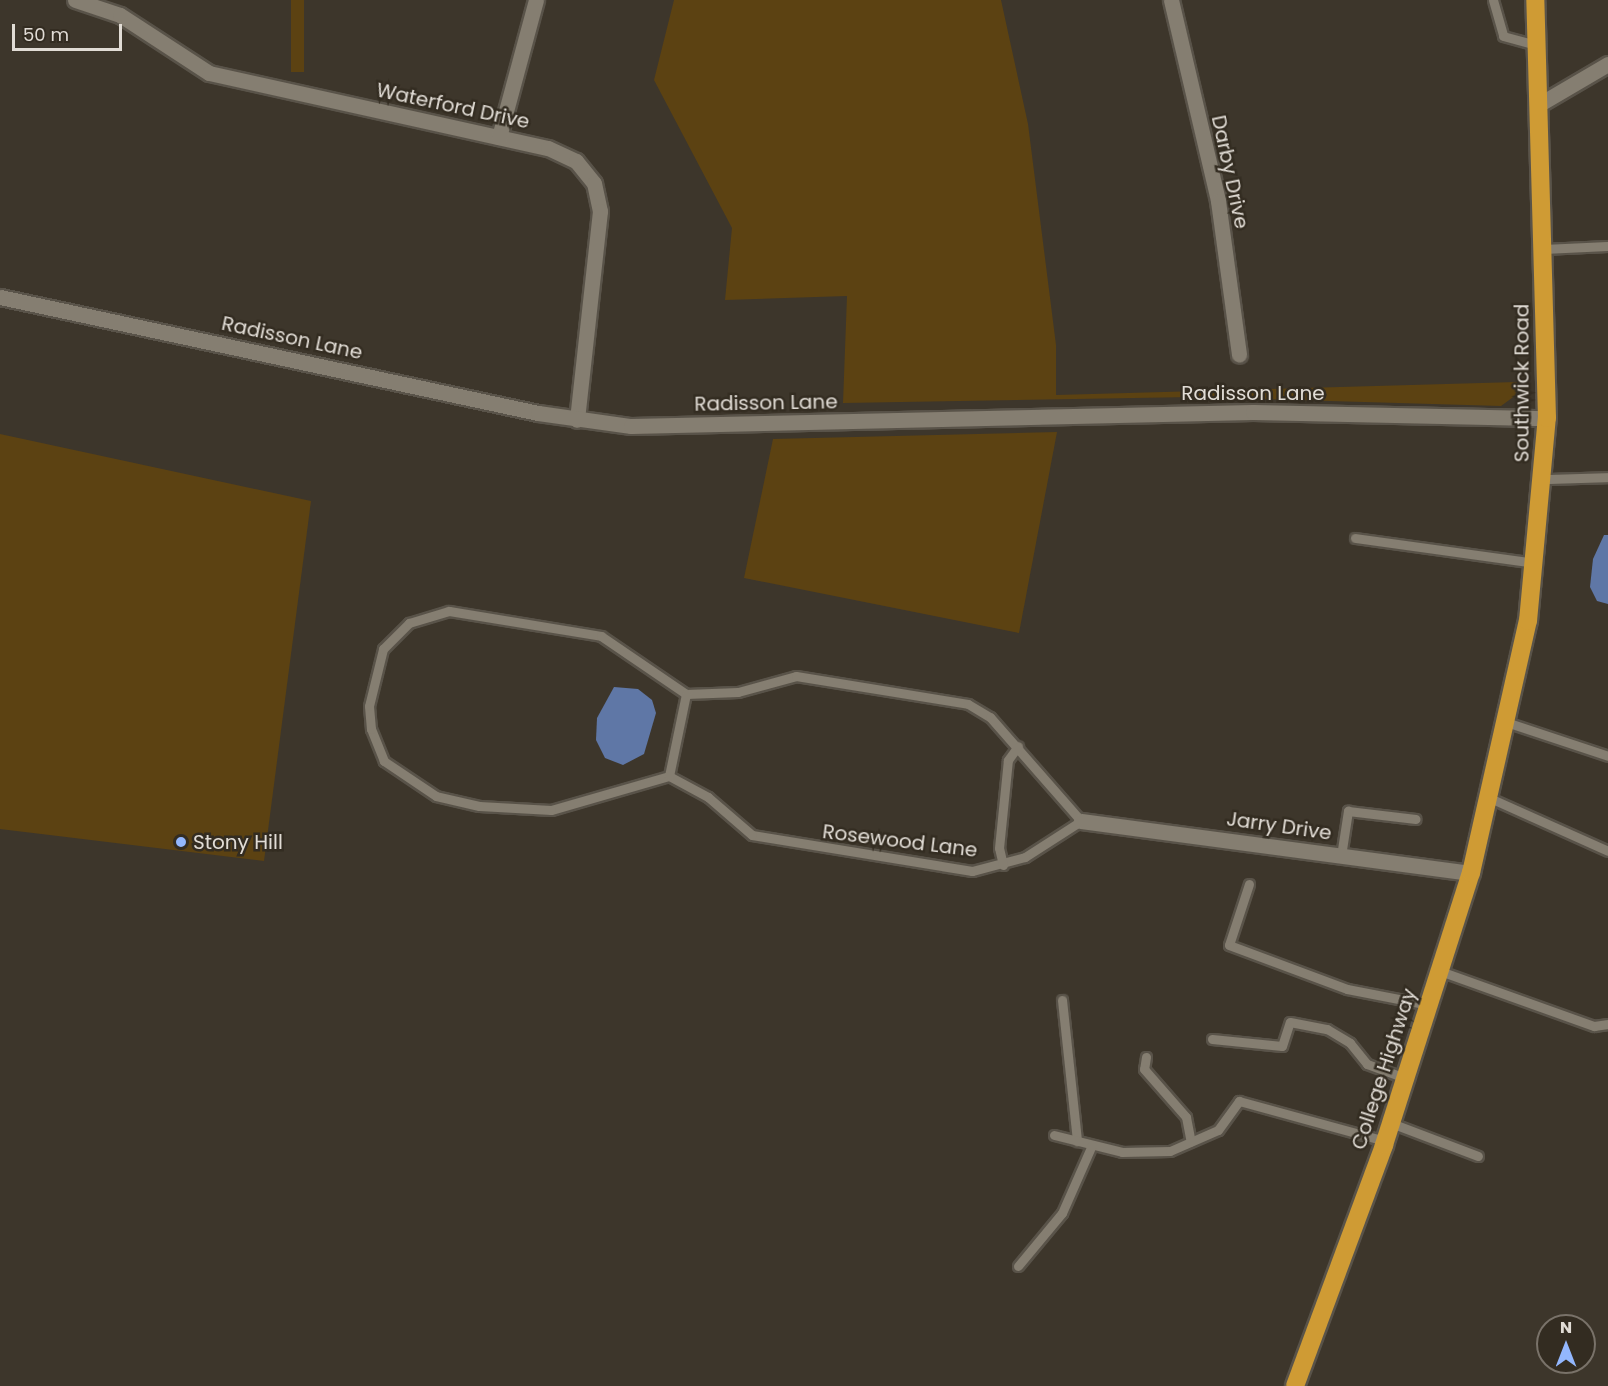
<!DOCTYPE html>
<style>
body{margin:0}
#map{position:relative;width:1608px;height:1386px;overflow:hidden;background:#3d362b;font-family:Poppins,sans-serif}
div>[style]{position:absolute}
.green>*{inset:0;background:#5c4212;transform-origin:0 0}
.water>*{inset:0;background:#5f77a6}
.roads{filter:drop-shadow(2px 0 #595349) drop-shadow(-2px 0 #595349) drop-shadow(0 2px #595349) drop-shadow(0 -2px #595349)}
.lane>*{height:9px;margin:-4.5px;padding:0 4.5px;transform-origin:4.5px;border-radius:4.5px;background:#857e71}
.street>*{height:15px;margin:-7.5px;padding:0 7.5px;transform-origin:7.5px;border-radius:7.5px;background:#857e71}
.highway>*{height:18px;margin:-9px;padding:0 9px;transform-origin:9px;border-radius:9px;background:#cf9b34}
.dots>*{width:16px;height:16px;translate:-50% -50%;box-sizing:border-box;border:3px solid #332c21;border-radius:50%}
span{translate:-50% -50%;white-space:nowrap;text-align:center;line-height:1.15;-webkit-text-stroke:5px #332c21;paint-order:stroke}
.street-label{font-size:20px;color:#e1dcd5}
.poi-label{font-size:20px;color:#e1dcd5}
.left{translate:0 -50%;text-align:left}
.north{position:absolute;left:1536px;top:1314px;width:60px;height:60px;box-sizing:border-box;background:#332c21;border:2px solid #797269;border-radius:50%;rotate:0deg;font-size:16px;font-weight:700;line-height:24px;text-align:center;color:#e1dcd5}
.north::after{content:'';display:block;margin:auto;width:21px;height:27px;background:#93b7fd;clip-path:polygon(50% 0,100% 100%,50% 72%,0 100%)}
.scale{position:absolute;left:12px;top:24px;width:110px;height:27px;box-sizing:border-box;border:3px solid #e1dcd5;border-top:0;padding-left:8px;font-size:18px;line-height:21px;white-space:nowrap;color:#e1dcd5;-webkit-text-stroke:4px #332c21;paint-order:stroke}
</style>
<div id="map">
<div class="green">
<div style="left:291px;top:0;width:13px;height:72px"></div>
<div style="clip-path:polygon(674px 0,1001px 0,1028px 124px,1056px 345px,1056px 395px,1517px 382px,1516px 395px,1501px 406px,1192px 397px,843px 403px,847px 296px,725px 300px,732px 228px,654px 80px)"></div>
<div style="clip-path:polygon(1057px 432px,1019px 633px,744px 578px,773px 439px)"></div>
<div style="clip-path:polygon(0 434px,311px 501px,264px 861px,0 829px)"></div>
</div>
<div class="water">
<div style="clip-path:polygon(1604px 535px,1608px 535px,1608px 604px,1597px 601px,1590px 587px,1593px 559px)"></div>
<div style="clip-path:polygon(614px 687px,638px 689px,652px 700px,656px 713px,644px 754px,623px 765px,605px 758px,596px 740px,597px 718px)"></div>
</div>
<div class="roads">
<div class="lane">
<div style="left:1493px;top:0;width:37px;rotate:74deg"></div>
<div style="left:1503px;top:36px;width:34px;rotate:15deg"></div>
<div style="left:1543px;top:249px;width:65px;rotate:-2.6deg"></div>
<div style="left:1545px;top:479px;width:63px;rotate:-1.8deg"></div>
<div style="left:1355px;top:538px;width:183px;rotate:7.9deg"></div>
<div style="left:449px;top:611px;width:154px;rotate:9.3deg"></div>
<div style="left:601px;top:636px;width:103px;rotate:34.3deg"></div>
<div style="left:686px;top:694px;width:52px;rotate:-2.2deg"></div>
<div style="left:738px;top:692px;width:60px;rotate:-15.4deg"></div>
<div style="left:796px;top:676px;width:174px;rotate:9.2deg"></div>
<div style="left:968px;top:704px;width:26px;rotate:31deg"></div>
<div style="left:990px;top:717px;width:138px;rotate:48.8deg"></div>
<div style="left:1081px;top:821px;width:67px;rotate:147.3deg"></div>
<div style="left:1025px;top:857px;width:55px;rotate:165.2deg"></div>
<div style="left:972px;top:871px;width:223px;rotate:-170.7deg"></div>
<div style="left:752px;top:835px;width:58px;rotate:-139.2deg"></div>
<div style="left:708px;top:797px;width:44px;rotate:-151.7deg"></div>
<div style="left:669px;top:776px;width:123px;rotate:163.9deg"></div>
<div style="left:551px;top:810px;width:72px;rotate:-176.8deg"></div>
<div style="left:479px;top:806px;width:44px;rotate:-166.9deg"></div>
<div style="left:436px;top:796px;width:63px;rotate:-146.1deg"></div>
<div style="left:384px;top:761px;width:35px;rotate:-112deg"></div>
<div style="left:371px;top:729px;width:23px;rotate:-95deg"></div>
<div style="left:369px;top:706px;width:59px;rotate:-76.2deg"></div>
<div style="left:383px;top:649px;width:37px;rotate:-45deg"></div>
<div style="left:409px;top:623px;width:42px;rotate:-16.7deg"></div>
<div style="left:1509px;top:723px;width:104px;rotate:18.4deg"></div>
<div style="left:669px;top:776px;width:84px;rotate:-78.3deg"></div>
<div style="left:1492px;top:799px;width:127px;rotate:24.1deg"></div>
<div style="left:1341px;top:856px;width:46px;rotate:-81.2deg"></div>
<div style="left:1348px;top:811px;width:68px;rotate:6.7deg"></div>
<div style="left:1003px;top:865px;width:17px;rotate:-103deg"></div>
<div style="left:999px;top:848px;width:88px;rotate:-84.2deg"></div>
<div style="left:1008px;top:760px;width:17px;rotate:-54deg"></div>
<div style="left:1249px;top:884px;width:64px;rotate:108.2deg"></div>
<div style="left:1229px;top:945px;width:126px;rotate:20.4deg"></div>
<div style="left:1347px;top:989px;width:84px;rotate:11deg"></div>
<div style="left:1440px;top:971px;width:164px;rotate:19.7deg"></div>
<div style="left:1594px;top:1026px;width:14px;rotate:-8deg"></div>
<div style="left:1062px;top:1000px;width:142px;rotate:83.9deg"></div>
<div style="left:1212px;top:1039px;width:70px;rotate:5.7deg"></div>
<div style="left:1282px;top:1046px;width:25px;rotate:-72deg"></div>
<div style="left:1290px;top:1022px;width:38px;rotate:11deg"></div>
<div style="left:1327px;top:1029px;width:27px;rotate:31deg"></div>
<div style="left:1350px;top:1043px;width:27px;rotate:51deg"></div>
<div style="left:1367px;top:1064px;width:40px;rotate:20.2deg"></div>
<div style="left:1146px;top:1057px;width:12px;rotate:99deg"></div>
<div style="left:1144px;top:1069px;width:64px;rotate:48.8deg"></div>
<div style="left:1186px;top:1117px;width:25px;rotate:79deg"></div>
<div style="left:1391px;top:1123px;width:93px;rotate:20.8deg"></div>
<div style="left:1054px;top:1135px;width:70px;rotate:14deg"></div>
<div style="left:1122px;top:1152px;width:48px;rotate:-1.2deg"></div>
<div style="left:1170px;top:1151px;width:52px;rotate:-23.6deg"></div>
<div style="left:1218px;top:1130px;width:36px;rotate:-54deg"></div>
<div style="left:1239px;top:1101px;width:151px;rotate:15.3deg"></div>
<div style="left:1018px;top:1266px;width:69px;rotate:-50.3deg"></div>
<div style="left:1062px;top:1213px;width:74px;rotate:-66.2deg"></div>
</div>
<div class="street">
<div style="left:75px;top:0;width:47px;rotate:18.4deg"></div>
<div style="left:120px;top:15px;width:106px;rotate:33.1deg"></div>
<div style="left:209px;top:73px;width:347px;rotate:12.5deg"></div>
<div style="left:548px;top:148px;width:31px;rotate:25deg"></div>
<div style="left:576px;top:161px;width:28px;rotate:51deg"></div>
<div style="left:594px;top:183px;width:29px;rotate:78deg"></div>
<div style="left:600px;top:211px;width:210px;rotate:96.3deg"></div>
<div style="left:1171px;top:0;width:206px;rotate:76.8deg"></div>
<div style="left:1218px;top:201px;width:155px;rotate:82.2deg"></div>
<div style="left:1538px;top:105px;width:81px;rotate:-30.4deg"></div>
<div style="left:499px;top:137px;width:142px;rotate:-74.9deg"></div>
<div style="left:0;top:297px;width:550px;rotate:12.17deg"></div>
<div style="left:538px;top:413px;width:94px;rotate:8deg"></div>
<div style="left:631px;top:426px;width:622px;rotate:-1.29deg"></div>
<div style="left:1253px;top:412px;width:294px;rotate:1.2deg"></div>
<div style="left:1081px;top:821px;width:393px;rotate:7.6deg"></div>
</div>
<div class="highway">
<div style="left:1295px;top:1386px;width:257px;rotate:-69.7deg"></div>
<div style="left:1384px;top:1145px;width:286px;rotate:-72.3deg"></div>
<div style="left:1471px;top:873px;width:258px;rotate:-77.3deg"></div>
<div style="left:1528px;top:621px;width:204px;rotate:-84.7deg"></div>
<div style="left:1547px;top:418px;width:418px;rotate:-91.6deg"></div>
</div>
</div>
<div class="dots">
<div style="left:181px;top:842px;background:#93b7fd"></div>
</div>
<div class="street-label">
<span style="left:453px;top:106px;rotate:12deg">Waterford Drive</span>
<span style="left:1230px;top:172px;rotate:78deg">Darby Drive</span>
<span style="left:292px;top:338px;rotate:12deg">Radisson Lane</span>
<span style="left:1522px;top:383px;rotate:-90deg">Southwick Road</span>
<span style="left:1253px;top:393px">Radisson Lane</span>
<span style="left:766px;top:403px;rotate:-1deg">Radisson Lane</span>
<span style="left:1279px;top:826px;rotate:8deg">Jarry Drive</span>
<span style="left:900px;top:841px;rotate:7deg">Rosewood Lane</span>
<span style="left:1384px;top:1069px;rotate:-72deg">College Highway</span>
</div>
<div class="poi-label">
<span class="left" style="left:193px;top:842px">Stony Hill</span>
</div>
<div class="north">N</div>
<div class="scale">50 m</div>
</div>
